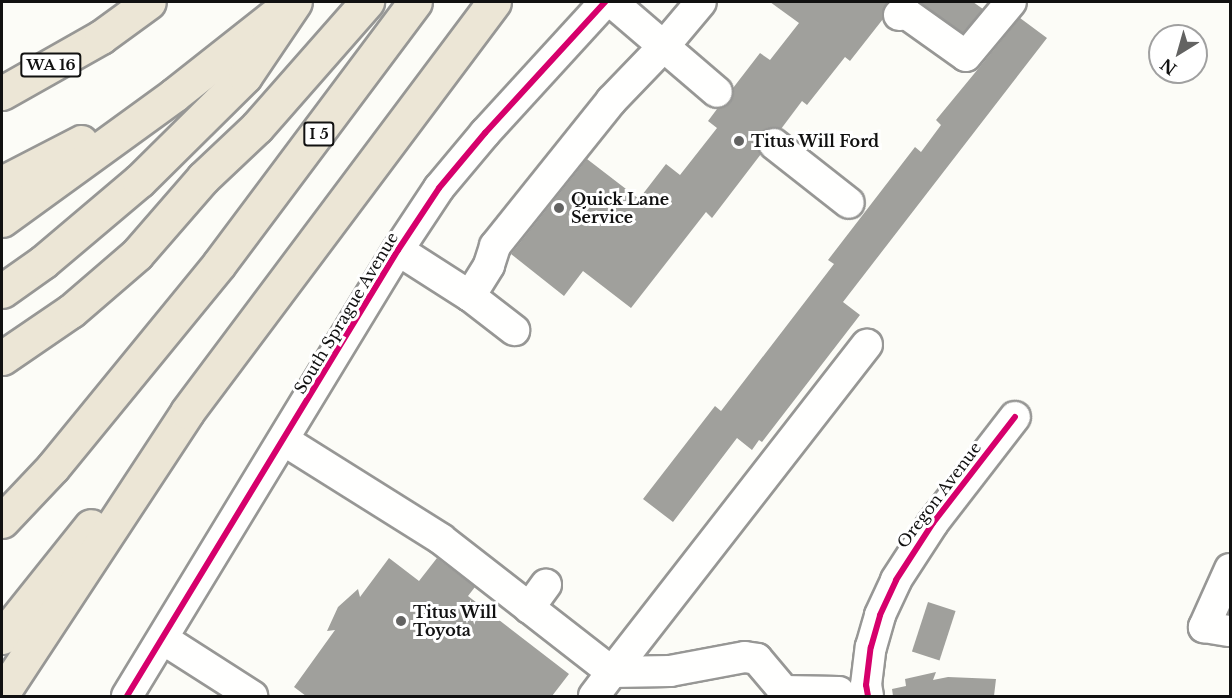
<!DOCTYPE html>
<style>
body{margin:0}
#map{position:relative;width:1232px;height:698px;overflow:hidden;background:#fcfcf7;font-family:"Libre Baskerville",serif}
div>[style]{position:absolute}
.building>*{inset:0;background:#a0a09c;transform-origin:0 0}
.roads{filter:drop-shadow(2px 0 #979795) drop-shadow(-2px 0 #979795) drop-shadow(0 2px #979795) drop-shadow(0 -2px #979795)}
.minor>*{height:30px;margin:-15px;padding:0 15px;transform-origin:15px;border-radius:15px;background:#fffffe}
.highway>*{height:33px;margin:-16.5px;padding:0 16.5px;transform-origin:16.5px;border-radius:16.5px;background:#ece6d6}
.cycleway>*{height:6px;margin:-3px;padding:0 3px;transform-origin:3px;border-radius:3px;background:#d6006c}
.dots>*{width:16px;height:16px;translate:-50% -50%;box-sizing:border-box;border:3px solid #fff;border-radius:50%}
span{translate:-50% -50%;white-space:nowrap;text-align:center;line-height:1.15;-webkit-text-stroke:6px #fff;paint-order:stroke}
.shield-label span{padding:2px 4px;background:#fff;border:2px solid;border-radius:4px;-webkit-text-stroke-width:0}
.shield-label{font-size:15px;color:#111;font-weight:700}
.poi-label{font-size:16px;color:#111;font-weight:700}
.left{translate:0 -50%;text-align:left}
.street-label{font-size:16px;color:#111}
.frame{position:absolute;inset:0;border:3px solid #111;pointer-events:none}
.north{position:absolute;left:1148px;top:24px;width:60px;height:60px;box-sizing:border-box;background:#fff;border:2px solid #a0a0a0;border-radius:50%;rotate:217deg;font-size:16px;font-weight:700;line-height:24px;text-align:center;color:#111}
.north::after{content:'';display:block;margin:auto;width:21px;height:27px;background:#636362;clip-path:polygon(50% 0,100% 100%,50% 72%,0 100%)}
</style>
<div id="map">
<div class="building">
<div style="clip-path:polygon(770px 2px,888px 2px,883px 9px,883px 19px,850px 61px,845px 57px,807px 105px,802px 101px,781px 129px,768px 128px,761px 133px,757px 142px,761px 154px,712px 218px,706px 212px,631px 308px,583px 271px,564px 296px,511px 254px,587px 159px,639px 199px,666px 164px,680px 175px,717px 128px,708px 121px,717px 109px,730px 103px,733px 88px,760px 53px,770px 60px,799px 23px)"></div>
<div style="clip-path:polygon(919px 2px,973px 2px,983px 9px,963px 33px)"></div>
<div style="clip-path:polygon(1020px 18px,1047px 38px,843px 302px,860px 315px,762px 442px,759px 440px,752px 450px,737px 438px,673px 522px,643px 499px,715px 406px,721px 411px,834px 264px,828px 260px,915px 147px,921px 152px,941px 125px,936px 120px)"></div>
<div style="clip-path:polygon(389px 558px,419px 581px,437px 558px,475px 587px,468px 596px,569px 674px,552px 696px,306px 696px,294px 687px,335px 630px,327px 631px,338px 607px,358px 589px,360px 597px)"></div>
<div style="left:928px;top:602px;width:29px;height:52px;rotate:18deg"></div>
<div style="clip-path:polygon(936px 672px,933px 680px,948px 677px,996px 679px,994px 696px,893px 696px,892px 689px,906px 686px,905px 679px)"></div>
</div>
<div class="roads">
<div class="minor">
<div style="left:612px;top:2px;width:138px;rotate:40.6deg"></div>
<div style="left:899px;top:15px;width:8px;rotate:-7deg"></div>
<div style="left:907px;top:14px;width:72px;rotate:35.4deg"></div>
<div style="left:966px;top:56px;width:70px;rotate:-50.2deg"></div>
<div style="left:774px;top:144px;width:95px;rotate:38.2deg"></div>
<div style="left:398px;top:250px;width:85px;rotate:32.6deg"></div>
<div style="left:470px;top:296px;width:56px;rotate:37.7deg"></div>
<div style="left:470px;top:296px;width:36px;rotate:-58deg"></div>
<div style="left:489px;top:265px;width:20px;rotate:-72deg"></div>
<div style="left:495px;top:246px;width:186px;rotate:-51.3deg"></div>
<div style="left:611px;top:101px;width:76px;rotate:-46.1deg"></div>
<div style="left:664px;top:46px;width:57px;rotate:-49.9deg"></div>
<div style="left:285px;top:441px;width:184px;rotate:32.1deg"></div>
<div style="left:441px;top:539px;width:217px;rotate:37.9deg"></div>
<div style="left:612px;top:672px;width:30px;rotate:127deg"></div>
<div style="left:1230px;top:569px;width:64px;rotate:114.1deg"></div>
<div style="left:1204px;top:627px;width:26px;rotate:9deg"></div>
<div style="left:529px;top:608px;width:29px;rotate:-54deg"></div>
<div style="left:163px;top:639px;width:106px;rotate:32.6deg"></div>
<div style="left:612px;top:672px;width:415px;rotate:-52.1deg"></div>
<div style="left:612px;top:672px;width:58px;rotate:-1deg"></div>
<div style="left:670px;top:671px;width:76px;rotate:-10.6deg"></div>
<div style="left:745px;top:657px;width:12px;rotate:9deg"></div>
<div style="left:757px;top:659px;width:42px;rotate:49.8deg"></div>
<div style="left:784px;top:691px;width:55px;rotate:1deg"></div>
<div style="left:127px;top:696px;width:522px;rotate:-58.72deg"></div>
<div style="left:398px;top:250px;width:74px;rotate:-56.5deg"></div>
<div style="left:439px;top:188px;width:72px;rotate:-50.1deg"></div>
<div style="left:485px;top:133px;width:178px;rotate:-47.5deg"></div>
<div style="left:868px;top:696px;width:11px;rotate:-100deg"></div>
<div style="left:866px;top:685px;width:38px;rotate:-83deg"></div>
<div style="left:871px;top:647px;width:33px;rotate:-74deg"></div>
<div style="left:880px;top:615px;width:38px;rotate:-65deg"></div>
<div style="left:896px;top:580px;width:68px;rotate:-57deg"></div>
<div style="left:933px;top:523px;width:134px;rotate:-52.3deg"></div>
</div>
<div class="highway">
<div style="left:2px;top:93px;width:114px;rotate:-29.5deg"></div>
<div style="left:101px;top:37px;width:59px;rotate:-36.1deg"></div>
<div style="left:2px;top:183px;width:89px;rotate:-27.4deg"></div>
<div style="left:2px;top:220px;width:213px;rotate:-36deg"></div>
<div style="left:174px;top:95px;width:127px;rotate:-38.3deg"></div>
<div style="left:2px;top:291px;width:50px;rotate:-35.3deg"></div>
<div style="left:43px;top:262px;width:126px;rotate:-40.2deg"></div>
<div style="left:139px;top:181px;width:149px;rotate:-44.7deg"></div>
<div style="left:245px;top:76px;width:89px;rotate:-56deg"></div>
<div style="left:2px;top:358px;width:83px;rotate:-34.3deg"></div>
<div style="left:71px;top:311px;width:87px;rotate:-40.8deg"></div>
<div style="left:137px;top:254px;width:101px;rotate:-49deg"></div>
<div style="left:203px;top:178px;width:74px;rotate:-43.4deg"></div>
<div style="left:257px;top:127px;width:167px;rotate:-48.7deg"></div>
<div style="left:2px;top:521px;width:74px;rotate:-46.6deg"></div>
<div style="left:53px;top:467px;width:262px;rotate:-50.7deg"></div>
<div style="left:219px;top:264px;width:327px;rotate:-53.2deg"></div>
<div style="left:2px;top:637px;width:142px;rotate:-51.3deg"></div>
<div style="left:2px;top:694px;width:337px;rotate:-56.7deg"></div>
<div style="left:187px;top:412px;width:512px;rotate:-53.17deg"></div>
</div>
</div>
<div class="cycleway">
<div style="left:127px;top:696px;width:522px;rotate:-58.72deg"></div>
<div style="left:398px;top:250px;width:74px;rotate:-56.5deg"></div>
<div style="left:439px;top:188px;width:72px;rotate:-50.1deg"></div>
<div style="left:485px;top:133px;width:178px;rotate:-47.5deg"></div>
<div style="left:868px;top:696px;width:11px;rotate:-100deg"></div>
<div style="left:866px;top:685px;width:38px;rotate:-83deg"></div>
<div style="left:871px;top:647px;width:33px;rotate:-74deg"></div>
<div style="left:880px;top:615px;width:38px;rotate:-65deg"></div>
<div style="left:896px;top:580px;width:68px;rotate:-57deg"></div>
<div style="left:933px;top:523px;width:134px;rotate:-52.3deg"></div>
</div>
<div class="dots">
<div style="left:739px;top:141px;background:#636362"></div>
<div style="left:559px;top:208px;background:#636362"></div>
<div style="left:401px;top:621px;background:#636362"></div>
</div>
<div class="shield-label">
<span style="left:51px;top:65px">WA 16</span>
<span style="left:319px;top:134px">I 5</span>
</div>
<div class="poi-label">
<span class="left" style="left:751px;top:141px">Titus Will Ford</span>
<span class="left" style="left:571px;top:208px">Quick Lane<br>Service</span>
<span class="left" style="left:413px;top:621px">Titus Will<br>Toyota</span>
</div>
<div class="street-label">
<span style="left:346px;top:313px;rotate:-59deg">South Sprague Avenue</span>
<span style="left:939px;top:495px;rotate:-53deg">Oregon Avenue</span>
</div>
<div class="frame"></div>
<div class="north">N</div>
</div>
